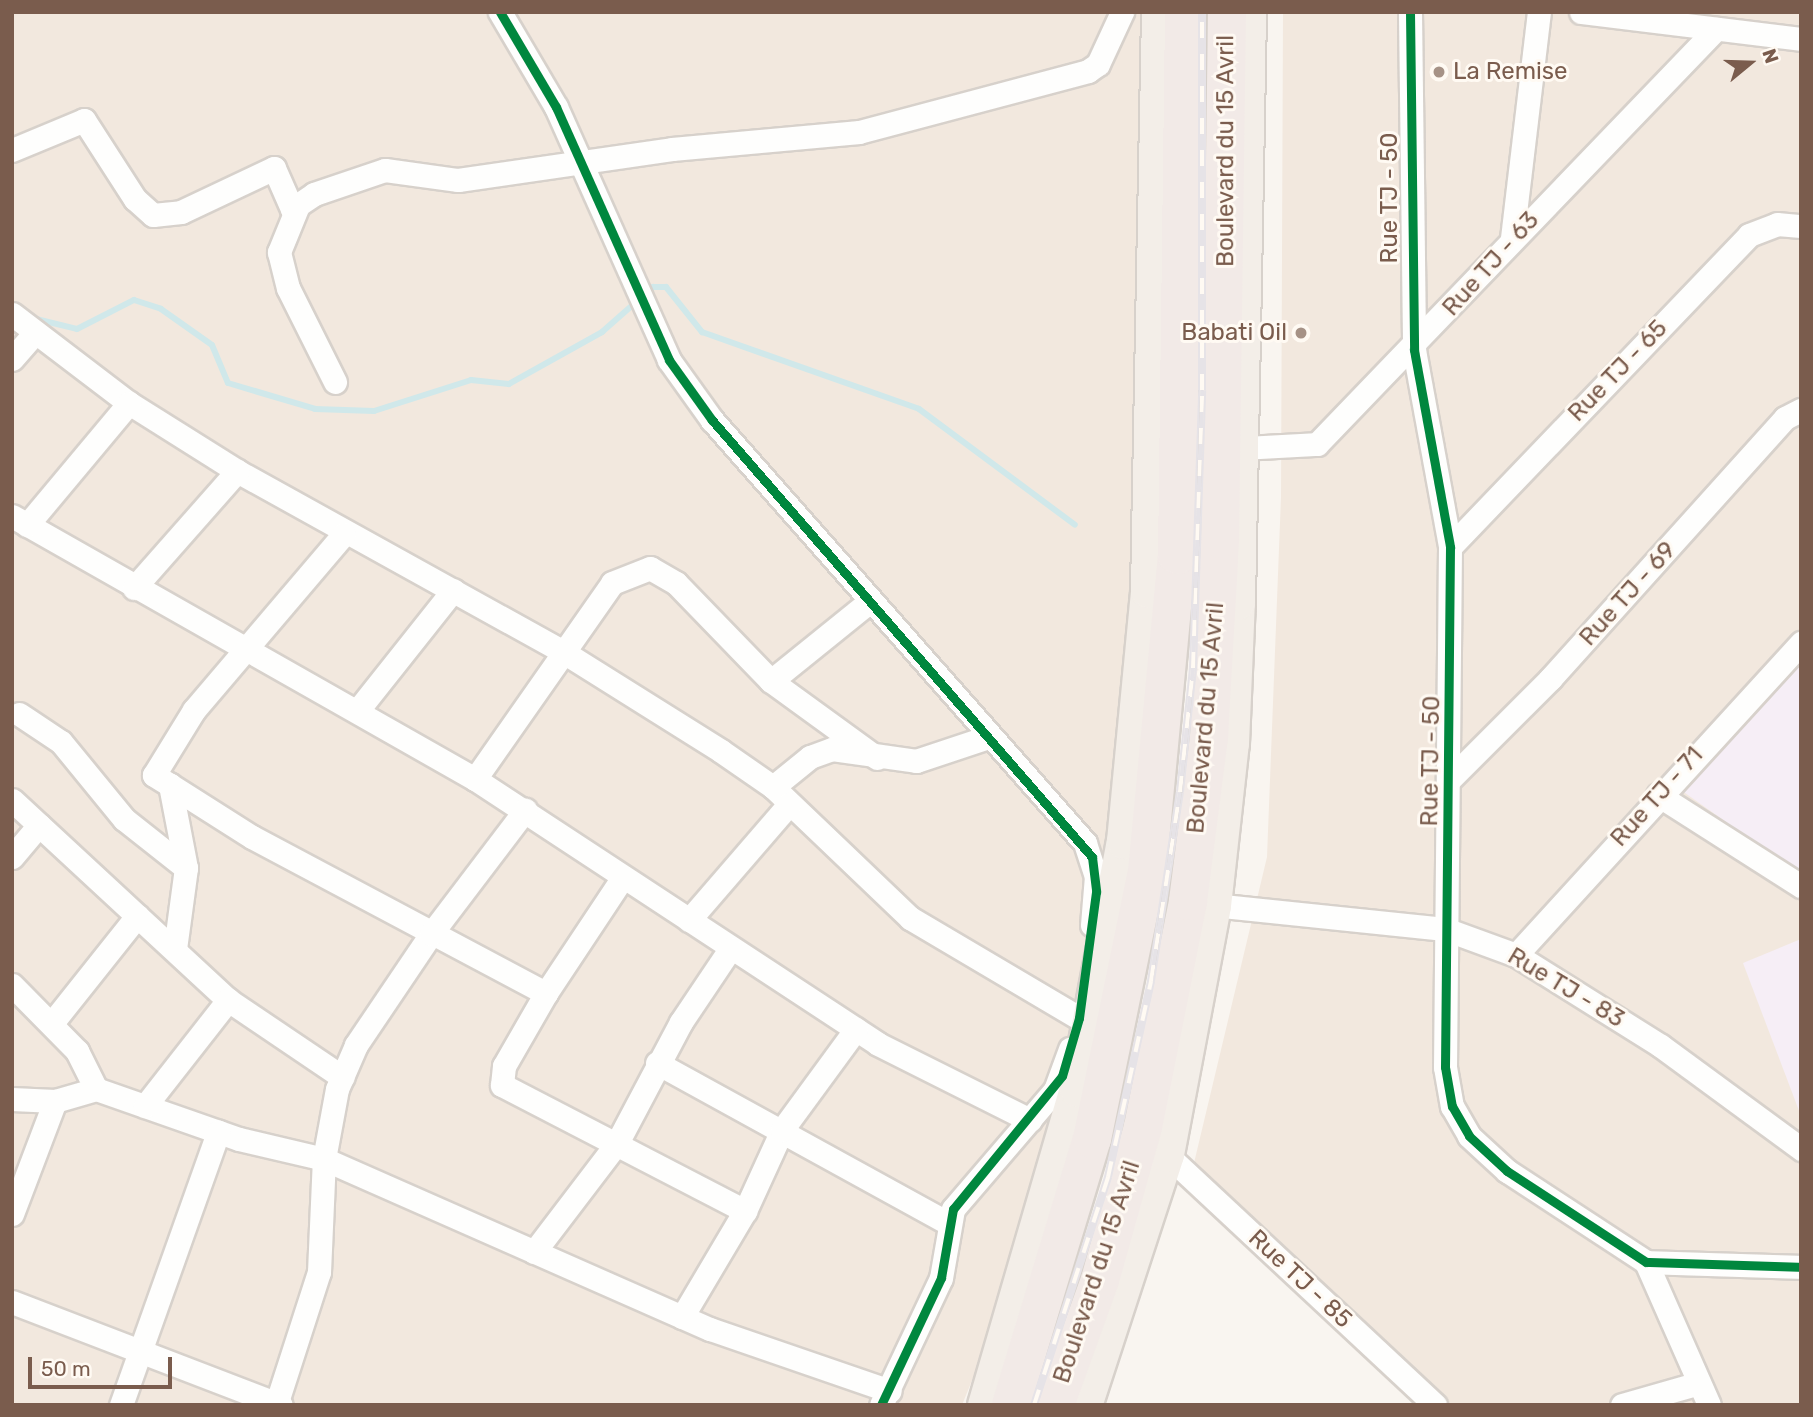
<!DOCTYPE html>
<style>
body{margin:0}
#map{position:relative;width:1813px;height:1417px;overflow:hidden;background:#f9f5f0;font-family:Rubik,sans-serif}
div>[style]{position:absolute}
.residential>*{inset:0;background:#f2e8de}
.education>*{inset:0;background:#f6eef6}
.stream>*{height:6px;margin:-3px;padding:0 3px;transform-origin:3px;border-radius:3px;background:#d0e8ea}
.roads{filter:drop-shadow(2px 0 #d7d1cb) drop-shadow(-2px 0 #d7d1cb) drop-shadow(0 2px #d7d1cb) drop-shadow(0 -2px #d7d1cb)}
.street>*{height:23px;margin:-11.5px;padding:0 11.5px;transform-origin:11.5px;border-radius:11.5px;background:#fefefd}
.primary>*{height:35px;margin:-17.5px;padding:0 17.5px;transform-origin:17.5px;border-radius:17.5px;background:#f3eee8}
.highway>*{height:38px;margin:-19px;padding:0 19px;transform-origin:19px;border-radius:19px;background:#f2eae7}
.rail>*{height:8px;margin-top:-4px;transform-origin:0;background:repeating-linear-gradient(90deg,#fffaf3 0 16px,#e6e3e7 0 32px);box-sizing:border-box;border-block:2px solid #e6e3e7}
.cycleway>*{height:9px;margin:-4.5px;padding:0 4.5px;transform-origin:4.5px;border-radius:4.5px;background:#00873e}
.dots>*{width:19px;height:19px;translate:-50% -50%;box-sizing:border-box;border:4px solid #fffaf3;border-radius:50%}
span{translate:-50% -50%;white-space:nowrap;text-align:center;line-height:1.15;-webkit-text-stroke:6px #fffaf3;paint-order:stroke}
.poi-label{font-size:24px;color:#7a5c4d}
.left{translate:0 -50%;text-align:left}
.right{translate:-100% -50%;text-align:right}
.street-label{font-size:24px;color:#7a5c4d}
.frame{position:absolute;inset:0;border:14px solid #7a5c4d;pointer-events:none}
.north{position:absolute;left:1715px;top:28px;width:70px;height:70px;-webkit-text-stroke:5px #fffaf3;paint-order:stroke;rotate:71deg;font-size:19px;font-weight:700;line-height:28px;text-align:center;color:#7a5c4d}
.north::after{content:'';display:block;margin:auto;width:24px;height:32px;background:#7a5c4d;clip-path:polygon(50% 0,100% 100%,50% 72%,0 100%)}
.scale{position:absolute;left:28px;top:1357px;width:144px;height:32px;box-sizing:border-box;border:4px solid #7a5c4d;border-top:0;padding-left:9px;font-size:21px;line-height:24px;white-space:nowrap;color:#7a5c4d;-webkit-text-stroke:5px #fffaf3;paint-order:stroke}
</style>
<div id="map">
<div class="residential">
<div style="clip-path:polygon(12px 12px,1147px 12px,1133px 675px,1092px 971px,1001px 1309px,962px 1405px,12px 1405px)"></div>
<div style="clip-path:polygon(1283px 12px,1801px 12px,1801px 1405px,1419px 1405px,1194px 1163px,1267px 857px,1281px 497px)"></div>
</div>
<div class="education">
<div style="clip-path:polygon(1801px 649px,1801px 875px,1678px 788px)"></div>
<div style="clip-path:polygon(1801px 939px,1801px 1116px,1743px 963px)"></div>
</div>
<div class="stream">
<div style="left:32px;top:318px;width:46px;rotate:13.7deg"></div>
<div style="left:77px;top:329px;width:64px;rotate:-27deg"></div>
<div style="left:134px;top:300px;width:28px;rotate:18deg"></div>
<div style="left:161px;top:309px;width:62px;rotate:35.2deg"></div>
<div style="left:212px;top:345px;width:41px;rotate:67.2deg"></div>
<div style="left:228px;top:383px;width:91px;rotate:16.6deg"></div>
<div style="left:315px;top:409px;width:59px;rotate:1.9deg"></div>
<div style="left:374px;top:411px;width:102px;rotate:-17.7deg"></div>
<div style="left:471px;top:380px;width:38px;rotate:6deg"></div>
<div style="left:509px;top:384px;width:107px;rotate:-29.2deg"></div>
<div style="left:602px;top:332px;width:68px;rotate:-41.4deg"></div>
<div style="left:653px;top:287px;width:13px"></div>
<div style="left:666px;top:287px;width:58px;rotate:51.3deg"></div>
<div style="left:702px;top:332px;width:230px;rotate:19.5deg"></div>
<div style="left:919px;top:409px;width:194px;rotate:36.6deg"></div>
</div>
<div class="roads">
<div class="street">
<div style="left:500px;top:12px;width:110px;rotate:59.5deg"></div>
<div style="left:556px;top:107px;width:277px;rotate:65.9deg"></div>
<div style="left:669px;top:360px;width:74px;rotate:54.4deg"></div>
<div style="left:712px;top:420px;width:564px;rotate:48.59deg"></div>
<div style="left:1085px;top:843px;width:35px;rotate:72deg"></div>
<div style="left:1096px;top:876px;width:49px;rotate:94.7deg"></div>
<div style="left:1410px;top:12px;width:338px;rotate:89.3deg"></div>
<div style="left:1414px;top:350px;width:200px;rotate:79.6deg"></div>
<div style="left:1450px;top:547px;width:520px;rotate:90.55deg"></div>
<div style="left:1445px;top:1067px;width:40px;rotate:80deg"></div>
<div style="left:1452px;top:1106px;width:34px;rotate:60deg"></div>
<div style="left:1469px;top:1136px;width:52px;rotate:42.6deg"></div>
<div style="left:1507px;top:1171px;width:166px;rotate:33.2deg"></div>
<div style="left:1646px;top:1262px;width:155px;rotate:1.8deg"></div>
<div style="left:1581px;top:12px;width:222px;rotate:7deg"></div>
<div style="left:12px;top:150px;width:78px;rotate:-22.6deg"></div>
<div style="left:84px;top:120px;width:94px;rotate:57.2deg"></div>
<div style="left:135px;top:199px;width:24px;rotate:42deg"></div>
<div style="left:153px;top:215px;width:28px;rotate:-6deg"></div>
<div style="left:181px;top:212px;width:103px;rotate:-25.3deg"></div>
<div style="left:274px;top:168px;width:45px;rotate:66.3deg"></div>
<div style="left:292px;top:209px;width:27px;rotate:-34deg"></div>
<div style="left:314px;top:194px;width:75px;rotate:-18.7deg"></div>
<div style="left:385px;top:170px;width:74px;rotate:7.8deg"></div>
<div style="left:458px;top:180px;width:216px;rotate:-8.2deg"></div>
<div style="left:672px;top:149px;width:188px;rotate:-5.2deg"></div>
<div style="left:859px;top:132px;width:237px;rotate:-14.9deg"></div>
<div style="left:1088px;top:71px;width:12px;rotate:-35deg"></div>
<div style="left:1098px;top:64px;width:57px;rotate:-65.2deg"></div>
<div style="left:297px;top:208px;width:48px;rotate:112.2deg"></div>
<div style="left:279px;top:252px;width:37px;rotate:76deg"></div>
<div style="left:288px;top:288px;width:105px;rotate:63.4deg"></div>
<div style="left:1512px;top:238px;width:228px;rotate:-83.2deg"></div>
<div style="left:12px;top:314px;width:147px;rotate:37.3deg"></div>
<div style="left:129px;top:403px;width:128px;rotate:32.2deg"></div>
<div style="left:237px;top:471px;width:375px;rotate:29deg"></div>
<div style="left:565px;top:653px;width:184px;rotate:32.1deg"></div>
<div style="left:721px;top:751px;width:63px;rotate:34.7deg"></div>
<div style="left:773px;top:787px;width:190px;rotate:43.7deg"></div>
<div style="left:910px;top:918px;width:196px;rotate:30.6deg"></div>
<div style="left:12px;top:359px;width:33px;rotate:-49deg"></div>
<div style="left:1243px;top:448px;width:74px;rotate:-3.1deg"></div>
<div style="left:1317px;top:444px;width:576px;rotate:-46.13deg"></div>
<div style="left:12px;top:516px;width:532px;rotate:29.6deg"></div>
<div style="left:475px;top:779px;width:482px;rotate:33.3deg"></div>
<div style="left:878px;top:1044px;width:170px;rotate:26.6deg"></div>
<div style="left:27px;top:525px;width:159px;rotate:-50.1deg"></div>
<div style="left:1450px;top:547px;width:432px;rotate:-46.2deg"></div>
<div style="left:1749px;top:235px;width:30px;rotate:-21deg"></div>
<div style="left:1777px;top:224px;width:24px;rotate:5deg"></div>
<div style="left:134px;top:588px;width:156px;rotate:-48.6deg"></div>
<div style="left:771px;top:681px;width:127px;rotate:-38.9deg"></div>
<div style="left:358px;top:710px;width:153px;rotate:-51.6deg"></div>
<div style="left:19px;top:714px;width:50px;rotate:33.7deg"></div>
<div style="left:61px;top:742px;width:99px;rotate:50.7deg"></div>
<div style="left:124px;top:819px;width:79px;rotate:38.3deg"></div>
<div style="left:1452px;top:777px;width:139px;rotate:-45deg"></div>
<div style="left:1550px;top:679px;width:351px;rotate:-48deg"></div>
<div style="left:1785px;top:418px;width:18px;rotate:-27deg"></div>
<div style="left:475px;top:779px;width:239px;rotate:-55deg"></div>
<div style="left:612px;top:583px;width:41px;rotate:-21.5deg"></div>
<div style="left:650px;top:568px;width:30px;rotate:30deg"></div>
<div style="left:676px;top:583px;width:136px;rotate:45.9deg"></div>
<div style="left:771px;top:681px;width:131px;rotate:36deg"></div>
<div style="left:170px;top:785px;width:97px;rotate:32.4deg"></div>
<div style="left:252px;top:837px;width:333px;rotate:28deg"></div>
<div style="left:773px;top:787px;width:48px;rotate:-39deg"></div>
<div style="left:810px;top:757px;width:23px;rotate:-20deg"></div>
<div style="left:832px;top:749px;width:85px;rotate:8.1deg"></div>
<div style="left:916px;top:761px;width:76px;rotate:-18.4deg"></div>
<div style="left:1658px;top:795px;width:169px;rotate:32.5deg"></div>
<div style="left:12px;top:800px;width:294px;rotate:42.8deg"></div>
<div style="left:228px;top:1000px;width:138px;rotate:34deg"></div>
<div style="left:12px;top:857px;width:42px;rotate:-49.8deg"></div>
<div style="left:623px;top:877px;width:139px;rotate:123.6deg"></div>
<div style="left:546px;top:993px;width:84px;rotate:119.9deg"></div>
<div style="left:504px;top:1066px;width:19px;rotate:96deg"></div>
<div style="left:502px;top:1085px;width:274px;rotate:27.4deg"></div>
<div style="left:1213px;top:905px;width:233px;rotate:5.9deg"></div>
<div style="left:1445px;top:929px;width:76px;rotate:20.1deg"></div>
<div style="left:1516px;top:955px;width:171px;rotate:32.1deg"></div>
<div style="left:1661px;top:1046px;width:174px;rotate:36.3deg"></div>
<div style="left:689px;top:920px;width:153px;rotate:-49.2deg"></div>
<div style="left:175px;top:949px;width:82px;rotate:-82.3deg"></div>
<div style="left:186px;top:868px;width:85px;rotate:-100.9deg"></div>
<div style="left:170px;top:785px;width:19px;rotate:-148deg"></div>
<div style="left:154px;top:775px;width:76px;rotate:-58.4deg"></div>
<div style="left:194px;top:710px;width:231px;rotate:-49.6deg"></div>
<div style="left:1516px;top:955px;width:423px;rotate:-47.6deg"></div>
<div style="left:12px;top:985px;width:93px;rotate:45.4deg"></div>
<div style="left:77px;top:1051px;width:42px;rotate:63.4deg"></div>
<div style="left:96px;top:1089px;width:151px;rotate:19.3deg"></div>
<div style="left:239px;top:1139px;width:87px;rotate:13.2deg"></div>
<div style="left:324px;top:1159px;width:422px;rotate:23.8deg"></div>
<div style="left:710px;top:1329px;width:190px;rotate:19deg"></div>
<div style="left:52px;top:1023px;width:137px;rotate:-51.5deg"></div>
<div style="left:657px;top:1063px;width:330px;rotate:28.8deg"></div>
<div style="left:12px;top:1099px;width:43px;rotate:2.7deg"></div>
<div style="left:55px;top:1101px;width:43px;rotate:-16.3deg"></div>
<div style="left:145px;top:1106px;width:135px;rotate:-51.9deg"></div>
<div style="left:1166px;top:1154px;width:368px;rotate:43deg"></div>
<div style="left:12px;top:1214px;width:121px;rotate:-69.2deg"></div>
<div style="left:534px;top:1252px;width:137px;rotate:-52.7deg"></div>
<div style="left:617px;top:1143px;width:137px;rotate:-62.1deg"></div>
<div style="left:681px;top:1022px;width:88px;rotate:-56.1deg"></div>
<div style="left:1646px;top:1262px;width:156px;rotate:66.2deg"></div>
<div style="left:12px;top:1302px;width:288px;rotate:21deg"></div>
<div style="left:682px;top:1317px;width:123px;rotate:-59.3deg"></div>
<div style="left:745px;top:1211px;width:89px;rotate:-65.4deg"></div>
<div style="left:782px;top:1130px;width:125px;rotate:-53.8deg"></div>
<div style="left:121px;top:1405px;width:290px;rotate:-70.4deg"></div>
<div style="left:276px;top:1405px;width:140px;rotate:-72.1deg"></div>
<div style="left:319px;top:1272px;width:113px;rotate:-87.5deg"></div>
<div style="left:324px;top:1159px;width:71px;rotate:-79.5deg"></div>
<div style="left:337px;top:1089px;width:48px;rotate:-66.6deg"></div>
<div style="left:356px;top:1045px;width:134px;rotate:-56deg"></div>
<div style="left:431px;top:934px;width:156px;rotate:-52.8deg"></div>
<div style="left:881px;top:1405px;width:140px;rotate:-64.7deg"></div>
<div style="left:941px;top:1278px;width:70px;rotate:-80.1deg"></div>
<div style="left:953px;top:1209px;width:157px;rotate:-49.4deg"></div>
<div style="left:1055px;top:1090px;width:44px;rotate:-69.9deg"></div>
<div style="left:1622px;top:1405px;width:80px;rotate:-15.9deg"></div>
</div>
<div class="primary">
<div style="left:985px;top:1405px;width:329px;rotate:-73.8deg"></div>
<div style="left:1077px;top:1089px;width:252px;rotate:-79.3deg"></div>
<div style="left:1124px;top:841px;width:252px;rotate:-84.5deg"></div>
<div style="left:1148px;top:590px;width:578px;rotate:-88.91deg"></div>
<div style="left:1084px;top:1405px;width:264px;rotate:-71.9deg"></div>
<div style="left:1166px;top:1154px;width:253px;rotate:-79.3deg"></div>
<div style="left:1213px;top:905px;width:163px;rotate:-83.7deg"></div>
<div style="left:1231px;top:743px;width:141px;rotate:-87.6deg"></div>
<div style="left:1237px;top:602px;width:590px;rotate:-88.93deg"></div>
</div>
<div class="highway">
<div style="left:1011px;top:1405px;width:278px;rotate:-73.1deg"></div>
<div style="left:1092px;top:1139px;width:273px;rotate:-78.4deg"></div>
<div style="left:1147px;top:872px;width:318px;rotate:-84.6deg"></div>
<div style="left:1177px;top:555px;width:543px;rotate:-89.26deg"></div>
<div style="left:1055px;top:1405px;width:133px;rotate:-70.2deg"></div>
<div style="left:1100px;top:1280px;width:159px;rotate:-74.3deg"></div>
<div style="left:1143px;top:1127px;width:230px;rotate:-78.7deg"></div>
<div style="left:1188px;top:901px;width:164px;rotate:-82.7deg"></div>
<div style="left:1209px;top:738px;width:199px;rotate:-86.8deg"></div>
<div style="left:1220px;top:539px;width:527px;rotate:-89.24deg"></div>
</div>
</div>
<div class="rail">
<div style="left:1034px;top:1405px;width:240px;rotate:-72deg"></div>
<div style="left:1108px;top:1177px;width:201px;rotate:-77.6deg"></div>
<div style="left:1151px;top:981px;width:191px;rotate:-81.3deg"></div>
<div style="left:1180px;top:792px;width:125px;rotate:-84deg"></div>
<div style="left:1193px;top:668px;width:278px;rotate:-88.1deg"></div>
<div style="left:1202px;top:390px;width:378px;rotate:-90deg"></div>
</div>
<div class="cycleway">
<div style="left:500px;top:12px;width:110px;rotate:59.5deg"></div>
<div style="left:556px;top:107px;width:277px;rotate:65.9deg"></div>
<div style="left:669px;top:360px;width:74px;rotate:54.4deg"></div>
<div style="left:712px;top:420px;width:579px;rotate:48.99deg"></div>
<div style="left:1092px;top:857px;width:35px;rotate:83deg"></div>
<div style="left:1096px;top:892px;width:127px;rotate:97.7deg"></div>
<div style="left:1079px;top:1018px;width:60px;rotate:106.3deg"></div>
<div style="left:1062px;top:1076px;width:172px;rotate:129.3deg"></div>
<div style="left:953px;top:1209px;width:70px;rotate:99.9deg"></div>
<div style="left:941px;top:1278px;width:140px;rotate:115.3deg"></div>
<div style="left:1410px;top:12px;width:338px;rotate:89.3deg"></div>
<div style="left:1414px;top:350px;width:200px;rotate:79.6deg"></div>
<div style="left:1450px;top:547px;width:520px;rotate:90.55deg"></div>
<div style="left:1445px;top:1067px;width:40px;rotate:80deg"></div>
<div style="left:1452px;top:1106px;width:34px;rotate:60deg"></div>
<div style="left:1469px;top:1136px;width:52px;rotate:42.6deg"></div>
<div style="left:1507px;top:1171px;width:166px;rotate:33.2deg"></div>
<div style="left:1646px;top:1262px;width:155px;rotate:1.8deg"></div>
</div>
<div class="dots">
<div style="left:1439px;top:72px;background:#a69286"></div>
<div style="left:1301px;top:333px;background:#a69286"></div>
</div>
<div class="poi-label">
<span class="left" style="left:1453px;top:72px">La Remise</span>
<span class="right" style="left:1287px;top:333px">Babati Oil</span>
</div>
<div class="street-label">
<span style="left:1226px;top:151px;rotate:-90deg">Boulevard du 15 Avril</span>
<span style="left:1390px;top:198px;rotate:-90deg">Rue TJ - 50</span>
<span style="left:1491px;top:264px;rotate:-48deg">Rue TJ - 63</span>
<span style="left:1618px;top:371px;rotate:-46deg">Rue TJ - 65</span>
<span style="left:1628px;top:594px;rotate:-48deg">Rue TJ - 69</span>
<span style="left:1206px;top:718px;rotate:-85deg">Boulevard du 15 Avril</span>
<span style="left:1431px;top:761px;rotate:-89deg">Rue TJ - 50</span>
<span style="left:1657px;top:797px;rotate:-48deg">Rue TJ - 71</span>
<span style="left:1566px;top:988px;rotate:31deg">Rue TJ - 83</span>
<span style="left:1097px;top:1272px;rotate:-72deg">Boulevard du 15 Avril</span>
<span style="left:1300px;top:1279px;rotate:43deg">Rue TJ - 85</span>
</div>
<div class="frame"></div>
<div class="north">N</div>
<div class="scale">50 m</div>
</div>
